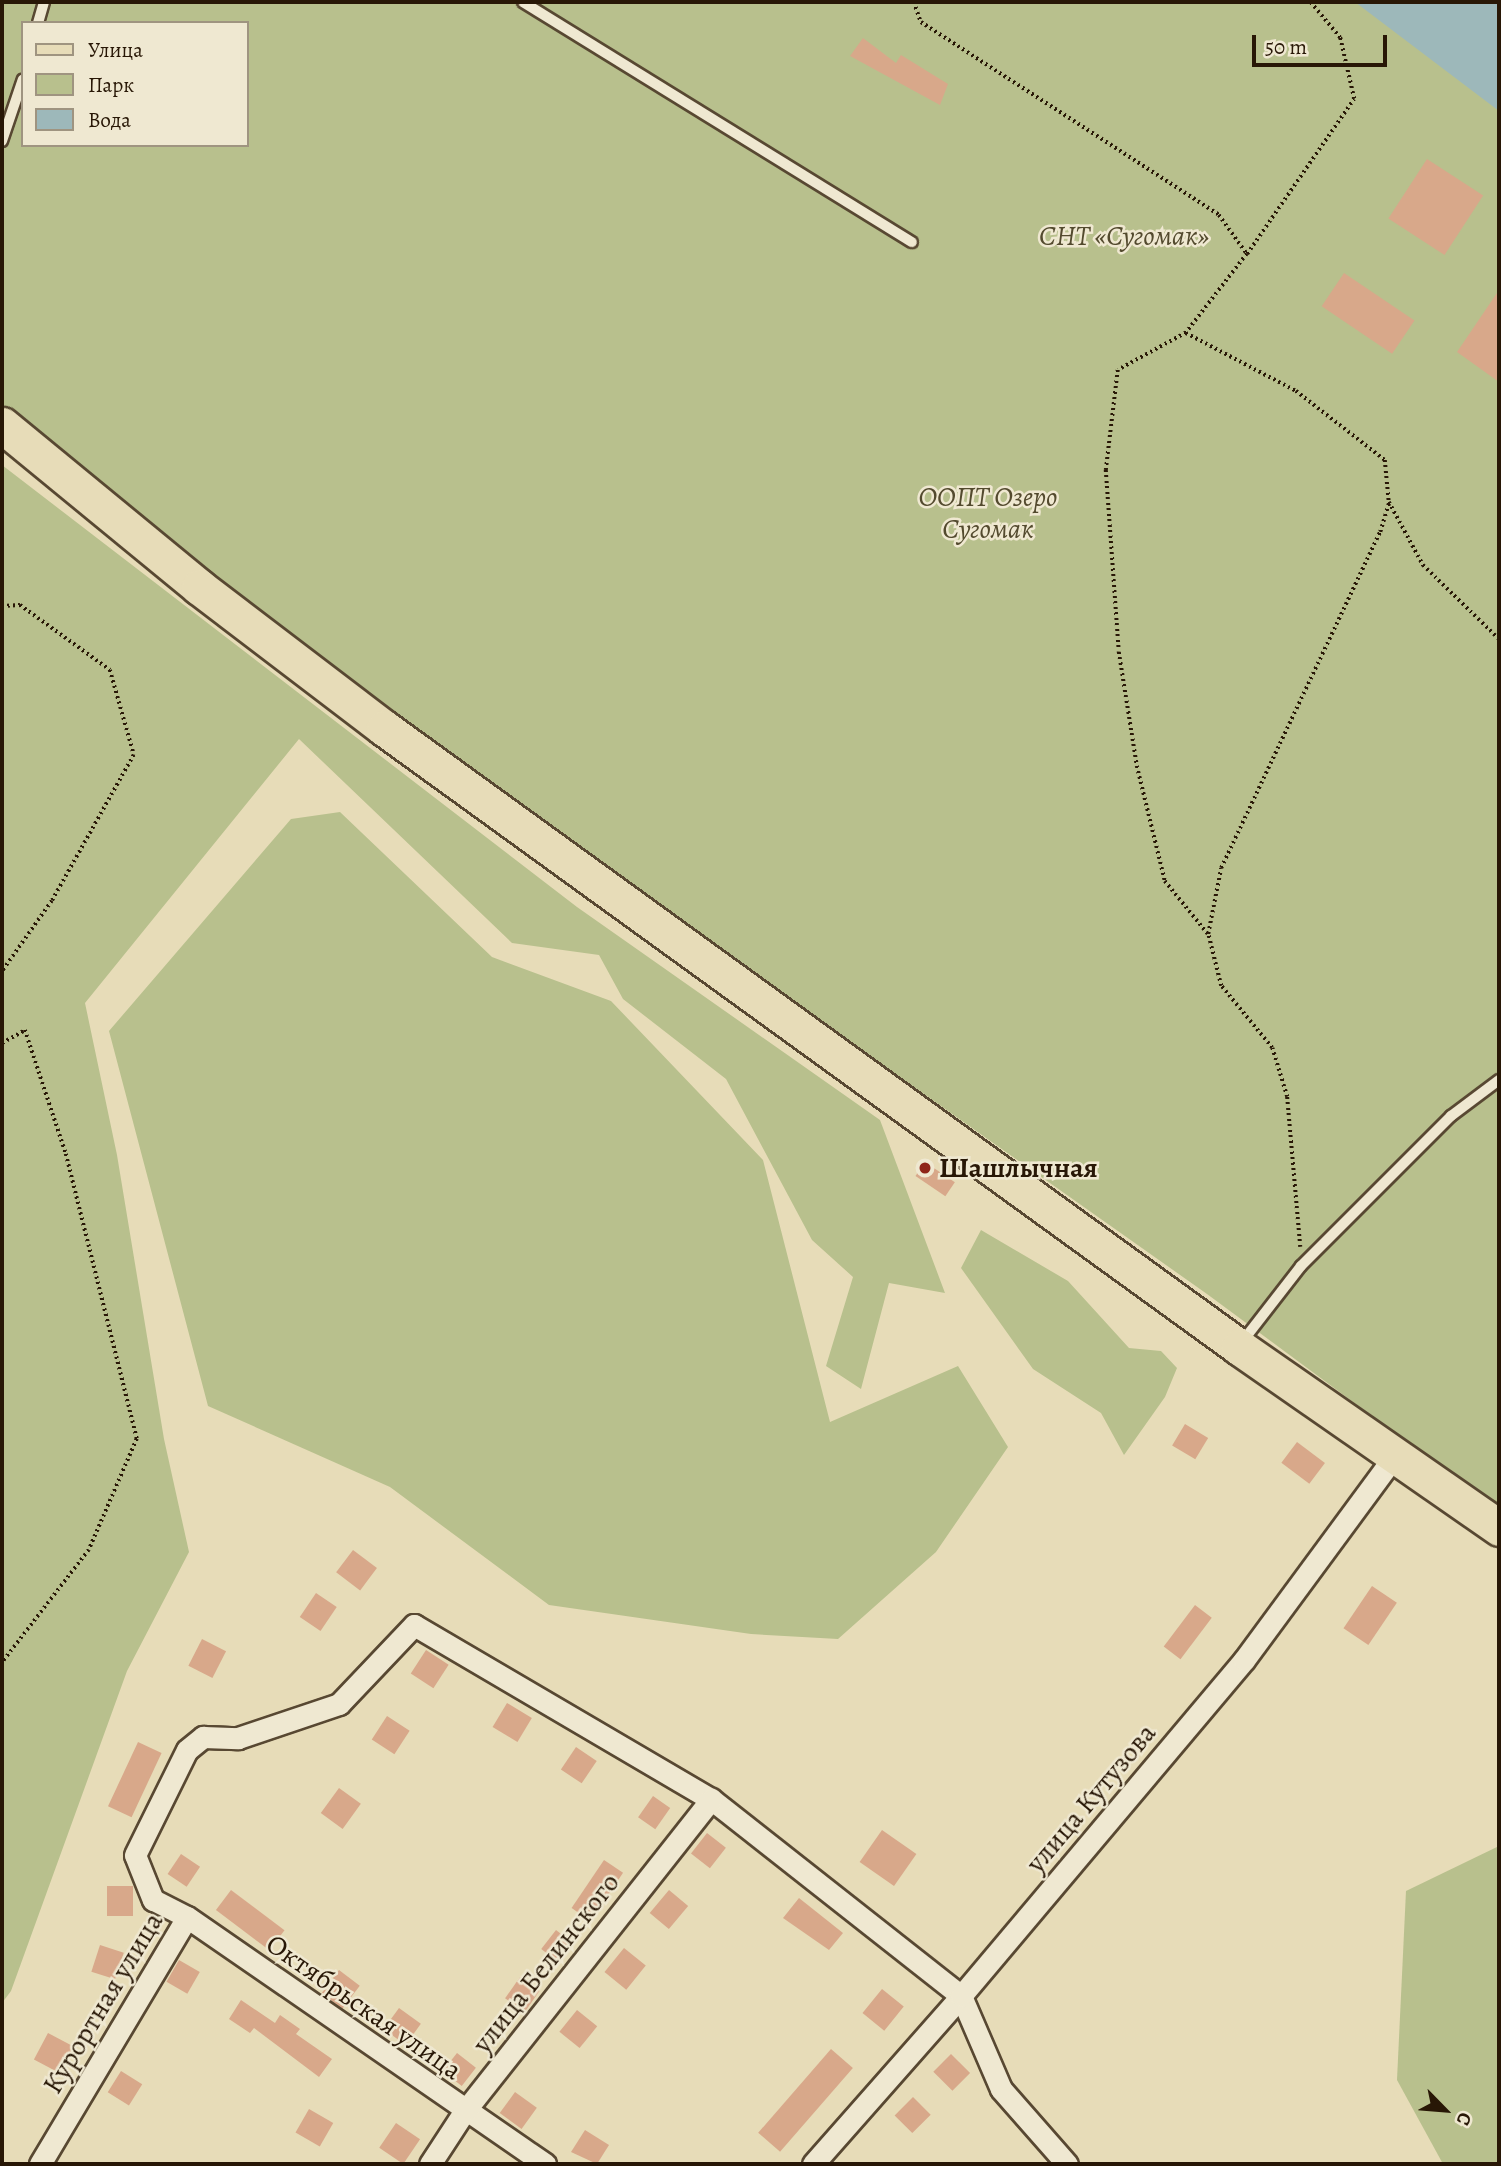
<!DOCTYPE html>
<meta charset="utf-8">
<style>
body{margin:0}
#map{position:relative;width:1501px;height:2166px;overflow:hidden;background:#e7dcb8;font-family:Alegreya,serif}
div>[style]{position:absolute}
.green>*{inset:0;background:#b8c08d}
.water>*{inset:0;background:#9db8ba}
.building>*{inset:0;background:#d8a88a;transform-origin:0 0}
.path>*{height:3.5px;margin-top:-1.75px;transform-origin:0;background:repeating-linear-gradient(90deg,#281706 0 2px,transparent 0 5.5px)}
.roads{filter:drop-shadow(2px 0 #584832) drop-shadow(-2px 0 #584832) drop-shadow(0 2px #584832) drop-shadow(0 -2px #584832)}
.service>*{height:10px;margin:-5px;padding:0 5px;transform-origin:5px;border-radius:5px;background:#efe8d1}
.minor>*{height:21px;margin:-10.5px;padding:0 10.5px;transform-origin:10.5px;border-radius:10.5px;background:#efe8d1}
.primary>*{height:35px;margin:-17.5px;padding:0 17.5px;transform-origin:17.5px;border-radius:17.5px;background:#e7dcb8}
.dots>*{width:19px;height:19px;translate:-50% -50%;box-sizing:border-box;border:4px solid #efe8d1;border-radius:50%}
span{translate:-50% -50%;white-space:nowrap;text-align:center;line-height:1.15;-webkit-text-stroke:5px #efe8d1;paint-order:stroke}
.park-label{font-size:28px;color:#534a2e;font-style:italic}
.poi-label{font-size:28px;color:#281706;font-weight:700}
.left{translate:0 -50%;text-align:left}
.street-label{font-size:28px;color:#281706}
.frame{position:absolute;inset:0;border:4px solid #281706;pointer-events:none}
.legend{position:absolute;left:21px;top:21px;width:228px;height:126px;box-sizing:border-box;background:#efe8d1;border:2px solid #9f9480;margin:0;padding:9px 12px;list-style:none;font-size:21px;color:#281706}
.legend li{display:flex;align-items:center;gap:14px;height:35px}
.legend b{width:35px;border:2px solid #9f9480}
.north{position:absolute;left:1410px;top:2075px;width:70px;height:70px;-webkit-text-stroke:5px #efe8d1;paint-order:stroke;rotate:115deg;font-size:19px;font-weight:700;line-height:28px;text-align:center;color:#281706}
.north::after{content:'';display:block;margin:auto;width:24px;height:32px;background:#281706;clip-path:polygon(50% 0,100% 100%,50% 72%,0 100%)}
.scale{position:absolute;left:1252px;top:35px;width:135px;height:32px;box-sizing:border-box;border:4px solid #281706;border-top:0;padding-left:9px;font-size:21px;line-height:24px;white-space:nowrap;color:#281706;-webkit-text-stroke:5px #efe8d1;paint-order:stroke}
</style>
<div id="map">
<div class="green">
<div style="clip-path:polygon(evenodd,2px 2px,1499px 2px,1499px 1510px,1207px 1294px,389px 716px,2px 407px,2px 2px,23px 23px,247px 23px,247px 145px,23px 145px,23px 23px)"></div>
<div style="clip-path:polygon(2px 465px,577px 907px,880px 1120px,945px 1293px,889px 1283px,861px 1389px,826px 1366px,853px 1277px,812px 1240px,726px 1079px,623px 999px,599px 955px,512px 943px,299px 739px,85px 1003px,117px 1155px,164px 1439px,189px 1552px,127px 1671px,11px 1991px,2px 2003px)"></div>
<div style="clip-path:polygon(340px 812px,492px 957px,611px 1001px,763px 1160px,830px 1422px,958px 1366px,1008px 1447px,936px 1552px,838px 1639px,751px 1634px,549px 1605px,390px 1487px,208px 1406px,109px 1031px,291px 819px)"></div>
<div style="clip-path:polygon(981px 1230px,1068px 1281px,1129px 1348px,1161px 1351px,1177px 1368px,1165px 1397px,1124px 1455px,1101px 1413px,1033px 1369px,961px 1268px)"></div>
<div style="clip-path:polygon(1499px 1846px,1499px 2164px,1443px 2164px,1397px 2080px,1406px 1891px)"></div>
</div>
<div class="water">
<div style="clip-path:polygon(1355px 2px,1499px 2px,1499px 111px)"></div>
</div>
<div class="building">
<div style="clip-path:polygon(863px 38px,896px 63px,901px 55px,948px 84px,940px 105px,850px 56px)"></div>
<div style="left:1427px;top:159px;width:67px;height:71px;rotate:33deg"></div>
<div style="left:1344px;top:273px;width:85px;height:40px;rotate:34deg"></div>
<div style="clip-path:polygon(1499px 290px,1499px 382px,1457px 352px)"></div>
<div style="left:925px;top:1162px;width:36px;height:17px;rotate:34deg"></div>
<div style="left:1185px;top:1424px;width:27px;height:25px;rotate:31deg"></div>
<div style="left:1297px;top:1442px;width:35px;height:26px;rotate:37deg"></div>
<div style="left:353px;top:1550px;width:30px;height:28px;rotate:37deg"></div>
<div style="left:1372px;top:1586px;width:30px;height:51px;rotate:34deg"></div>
<div style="left:316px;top:1593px;width:25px;height:29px;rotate:34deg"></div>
<div style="left:1195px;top:1605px;width:21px;height:52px;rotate:37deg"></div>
<div style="left:202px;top:1639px;width:27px;height:30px;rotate:27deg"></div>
<div style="left:426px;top:1650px;width:27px;height:28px;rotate:33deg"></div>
<div style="left:507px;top:1703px;width:29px;height:28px;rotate:31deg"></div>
<div style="left:387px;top:1716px;width:27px;height:28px;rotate:33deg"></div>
<div style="left:138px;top:1742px;width:26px;height:71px;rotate:25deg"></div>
<div style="left:576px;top:1747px;width:25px;height:27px;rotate:34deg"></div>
<div style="left:339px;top:1788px;width:27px;height:31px;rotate:36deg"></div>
<div style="left:653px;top:1796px;width:21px;height:26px;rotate:35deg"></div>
<div style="left:882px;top:1830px;width:42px;height:39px;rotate:35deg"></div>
<div style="left:707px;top:1833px;width:24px;height:26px;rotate:38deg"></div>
<div style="left:181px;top:1854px;width:23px;height:24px;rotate:34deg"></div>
<div style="left:604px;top:1860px;width:23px;height:58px;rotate:34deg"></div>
<div style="left:107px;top:1886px;width:26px;height:30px"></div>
<div style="left:231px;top:1890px;width:67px;height:25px;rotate:37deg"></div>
<div style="left:669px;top:1890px;width:25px;height:30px;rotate:40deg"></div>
<div style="clip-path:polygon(799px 1898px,843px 1933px,829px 1950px,783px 1918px)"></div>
<div style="left:556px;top:1930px;width:23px;height:24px;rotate:38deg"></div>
<div style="left:100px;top:1945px;width:25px;height:28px;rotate:18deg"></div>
<div style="left:624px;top:1948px;width:28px;height:31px;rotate:39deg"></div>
<div style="left:179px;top:1960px;width:24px;height:25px;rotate:30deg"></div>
<div style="left:339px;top:1970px;width:26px;height:29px;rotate:37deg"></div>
<div style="left:520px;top:1977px;width:24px;height:26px;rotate:35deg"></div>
<div style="left:882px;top:1989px;width:28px;height:31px;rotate:39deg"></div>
<div style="clip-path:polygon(241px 2000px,275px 2023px,280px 2015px,300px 2029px,296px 2034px,332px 2059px,319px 2077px,254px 2028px,250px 2033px,229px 2019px)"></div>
<div style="left:399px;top:2008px;width:27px;height:26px;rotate:36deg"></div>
<div style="left:577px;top:2010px;width:26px;height:28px;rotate:39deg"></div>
<div style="left:48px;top:2033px;width:30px;height:30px;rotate:28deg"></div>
<div style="left:831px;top:2049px;width:29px;height:111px;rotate:41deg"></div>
<div style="left:457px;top:2053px;width:24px;height:23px;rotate:38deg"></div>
<div style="left:951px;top:2054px;width:27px;height:25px;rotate:45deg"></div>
<div style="left:121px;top:2071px;width:25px;height:25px;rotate:32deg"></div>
<div style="left:515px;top:2092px;width:27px;height:26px;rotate:36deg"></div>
<div style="left:913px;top:2097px;width:25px;height:26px;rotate:45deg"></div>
<div style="left:309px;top:2109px;width:28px;height:27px;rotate:30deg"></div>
<div style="left:396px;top:2123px;width:29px;height:30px;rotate:34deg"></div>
<div style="clip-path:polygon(585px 2130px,609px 2145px,597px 2164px,571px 2152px)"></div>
</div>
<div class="path">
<div style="left:914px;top:2px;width:21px;rotate:71deg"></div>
<div style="left:921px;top:22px;width:355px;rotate:32.9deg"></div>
<div style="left:1219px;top:215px;width:48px;rotate:54.3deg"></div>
<div style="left:1247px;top:254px;width:100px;rotate:127.7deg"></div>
<div style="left:1186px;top:333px;width:124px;rotate:27.8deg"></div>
<div style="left:1296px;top:391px;width:113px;rotate:37.8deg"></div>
<div style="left:1385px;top:460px;width:42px;rotate:84.6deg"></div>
<div style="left:1389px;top:502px;width:72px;rotate:61.6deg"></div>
<div style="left:1423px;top:565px;width:106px;rotate:44.2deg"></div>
<div style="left:1247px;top:254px;width:188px;rotate:-55.4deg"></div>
<div style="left:1354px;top:99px;width:63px;rotate:-102.9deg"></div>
<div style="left:1340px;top:38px;width:47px;rotate:-129.8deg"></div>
<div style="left:1186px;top:333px;width:77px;rotate:151.4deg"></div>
<div style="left:1118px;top:370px;width:101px;rotate:96.8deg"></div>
<div style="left:1106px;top:470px;width:182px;rotate:85.9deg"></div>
<div style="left:1119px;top:652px;width:115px;rotate:81deg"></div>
<div style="left:1137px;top:766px;width:118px;rotate:76.3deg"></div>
<div style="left:1165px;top:881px;width:68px;rotate:50.9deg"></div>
<div style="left:2px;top:606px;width:18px;rotate:-3deg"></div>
<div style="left:20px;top:605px;width:111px;rotate:35.8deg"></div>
<div style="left:110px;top:670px;width:88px;rotate:74.2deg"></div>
<div style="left:134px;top:755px;width:167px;rotate:119.3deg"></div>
<div style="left:52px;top:901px;width:87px;rotate:125.2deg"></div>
<div style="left:2px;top:1043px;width:26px;rotate:-29deg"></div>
<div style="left:25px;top:1030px;width:131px;rotate:71.7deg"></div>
<div style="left:66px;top:1154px;width:294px;rotate:76deg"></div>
<div style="left:137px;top:1439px;width:121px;rotate:113.4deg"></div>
<div style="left:89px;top:1550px;width:143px;rotate:127.6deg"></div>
<div style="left:1300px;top:1247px;width:151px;rotate:-95deg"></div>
<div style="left:1287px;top:1097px;width:51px;rotate:-107deg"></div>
<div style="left:1272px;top:1048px;width:80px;rotate:-129.4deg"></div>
<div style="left:1221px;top:986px;width:54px;rotate:-104deg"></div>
<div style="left:1208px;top:934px;width:67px;rotate:-78.9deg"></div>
<div style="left:1221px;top:868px;width:372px;rotate:-64.7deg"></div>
<div style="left:1380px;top:532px;width:30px;rotate:-73deg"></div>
</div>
<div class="roads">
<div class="service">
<div style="left:523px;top:2px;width:457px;rotate:31.7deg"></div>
<div style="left:38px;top:23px;width:22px;rotate:-74deg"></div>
<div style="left:2px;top:141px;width:65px;rotate:-71.3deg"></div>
<div style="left:1242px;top:1342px;width:96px;rotate:-52.2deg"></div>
<div style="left:1301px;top:1266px;width:212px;rotate:-45deg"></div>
<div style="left:1451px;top:1116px;width:60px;rotate:-36.9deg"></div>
</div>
<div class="minor">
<div style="left:187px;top:1917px;width:435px;rotate:34.6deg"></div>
<div style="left:40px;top:2164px;width:287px;rotate:-59.2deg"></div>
<div style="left:187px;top:1917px;width:38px;rotate:-153deg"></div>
<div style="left:153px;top:1900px;width:48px;rotate:-111.8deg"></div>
<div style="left:135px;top:1855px;width:117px;rotate:-63.7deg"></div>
<div style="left:187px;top:1750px;width:21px;rotate:-39deg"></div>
<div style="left:203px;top:1737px;width:35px;rotate:2deg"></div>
<div style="left:238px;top:1738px;width:107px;rotate:-18.6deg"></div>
<div style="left:339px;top:1704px;width:109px;rotate:-46.5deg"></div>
<div style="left:414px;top:1625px;width:344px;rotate:30.4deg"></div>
<div style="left:711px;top:1799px;width:318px;rotate:38.2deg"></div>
<div style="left:961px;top:1996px;width:101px;rotate:66.7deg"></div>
<div style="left:1001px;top:2089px;width:100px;rotate:48.7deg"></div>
<div style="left:430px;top:2164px;width:62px;rotate:-56.8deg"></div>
<div style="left:464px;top:2112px;width:399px;rotate:-51.7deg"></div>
<div style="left:813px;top:2164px;width:224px;rotate:-48.6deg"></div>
<div style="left:961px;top:1996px;width:439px;rotate:-49.9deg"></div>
<div style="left:1244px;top:1660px;width:256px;rotate:-53.6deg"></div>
</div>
<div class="primary">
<div style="left:2px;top:425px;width:255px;rotate:39.4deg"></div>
<div style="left:199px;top:587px;width:233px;rotate:37.3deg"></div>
<div style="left:384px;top:728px;width:1056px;rotate:35.9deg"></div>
<div style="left:1239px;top:1347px;width:317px;rotate:34.8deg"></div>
</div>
</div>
<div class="dots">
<div style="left:925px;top:1168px;background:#8f2418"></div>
</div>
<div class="park-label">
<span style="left:1124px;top:236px">СНТ «Сугомак»</span>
<span style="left:988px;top:513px">ООПТ Озеро<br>Сугомак</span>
</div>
<div class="poi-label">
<span class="left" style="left:939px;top:1168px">Шашлычная</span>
</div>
<div class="street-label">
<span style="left:1091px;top:1798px;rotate:-50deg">улица Кутузова</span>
<span style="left:546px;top:1963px;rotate:-52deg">улица Белинского</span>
<span style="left:103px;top:2003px;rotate:-59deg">Курортная улица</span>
<span style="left:364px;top:2007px;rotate:35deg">Октябрьская улица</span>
</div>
<div class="frame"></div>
<ul class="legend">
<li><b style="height:9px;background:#e7dcb8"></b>Улица</li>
<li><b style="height:19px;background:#b8c08d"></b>Парк</li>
<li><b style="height:19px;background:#9db8ba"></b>Вода</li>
</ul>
<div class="north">С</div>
<div class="scale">50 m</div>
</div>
